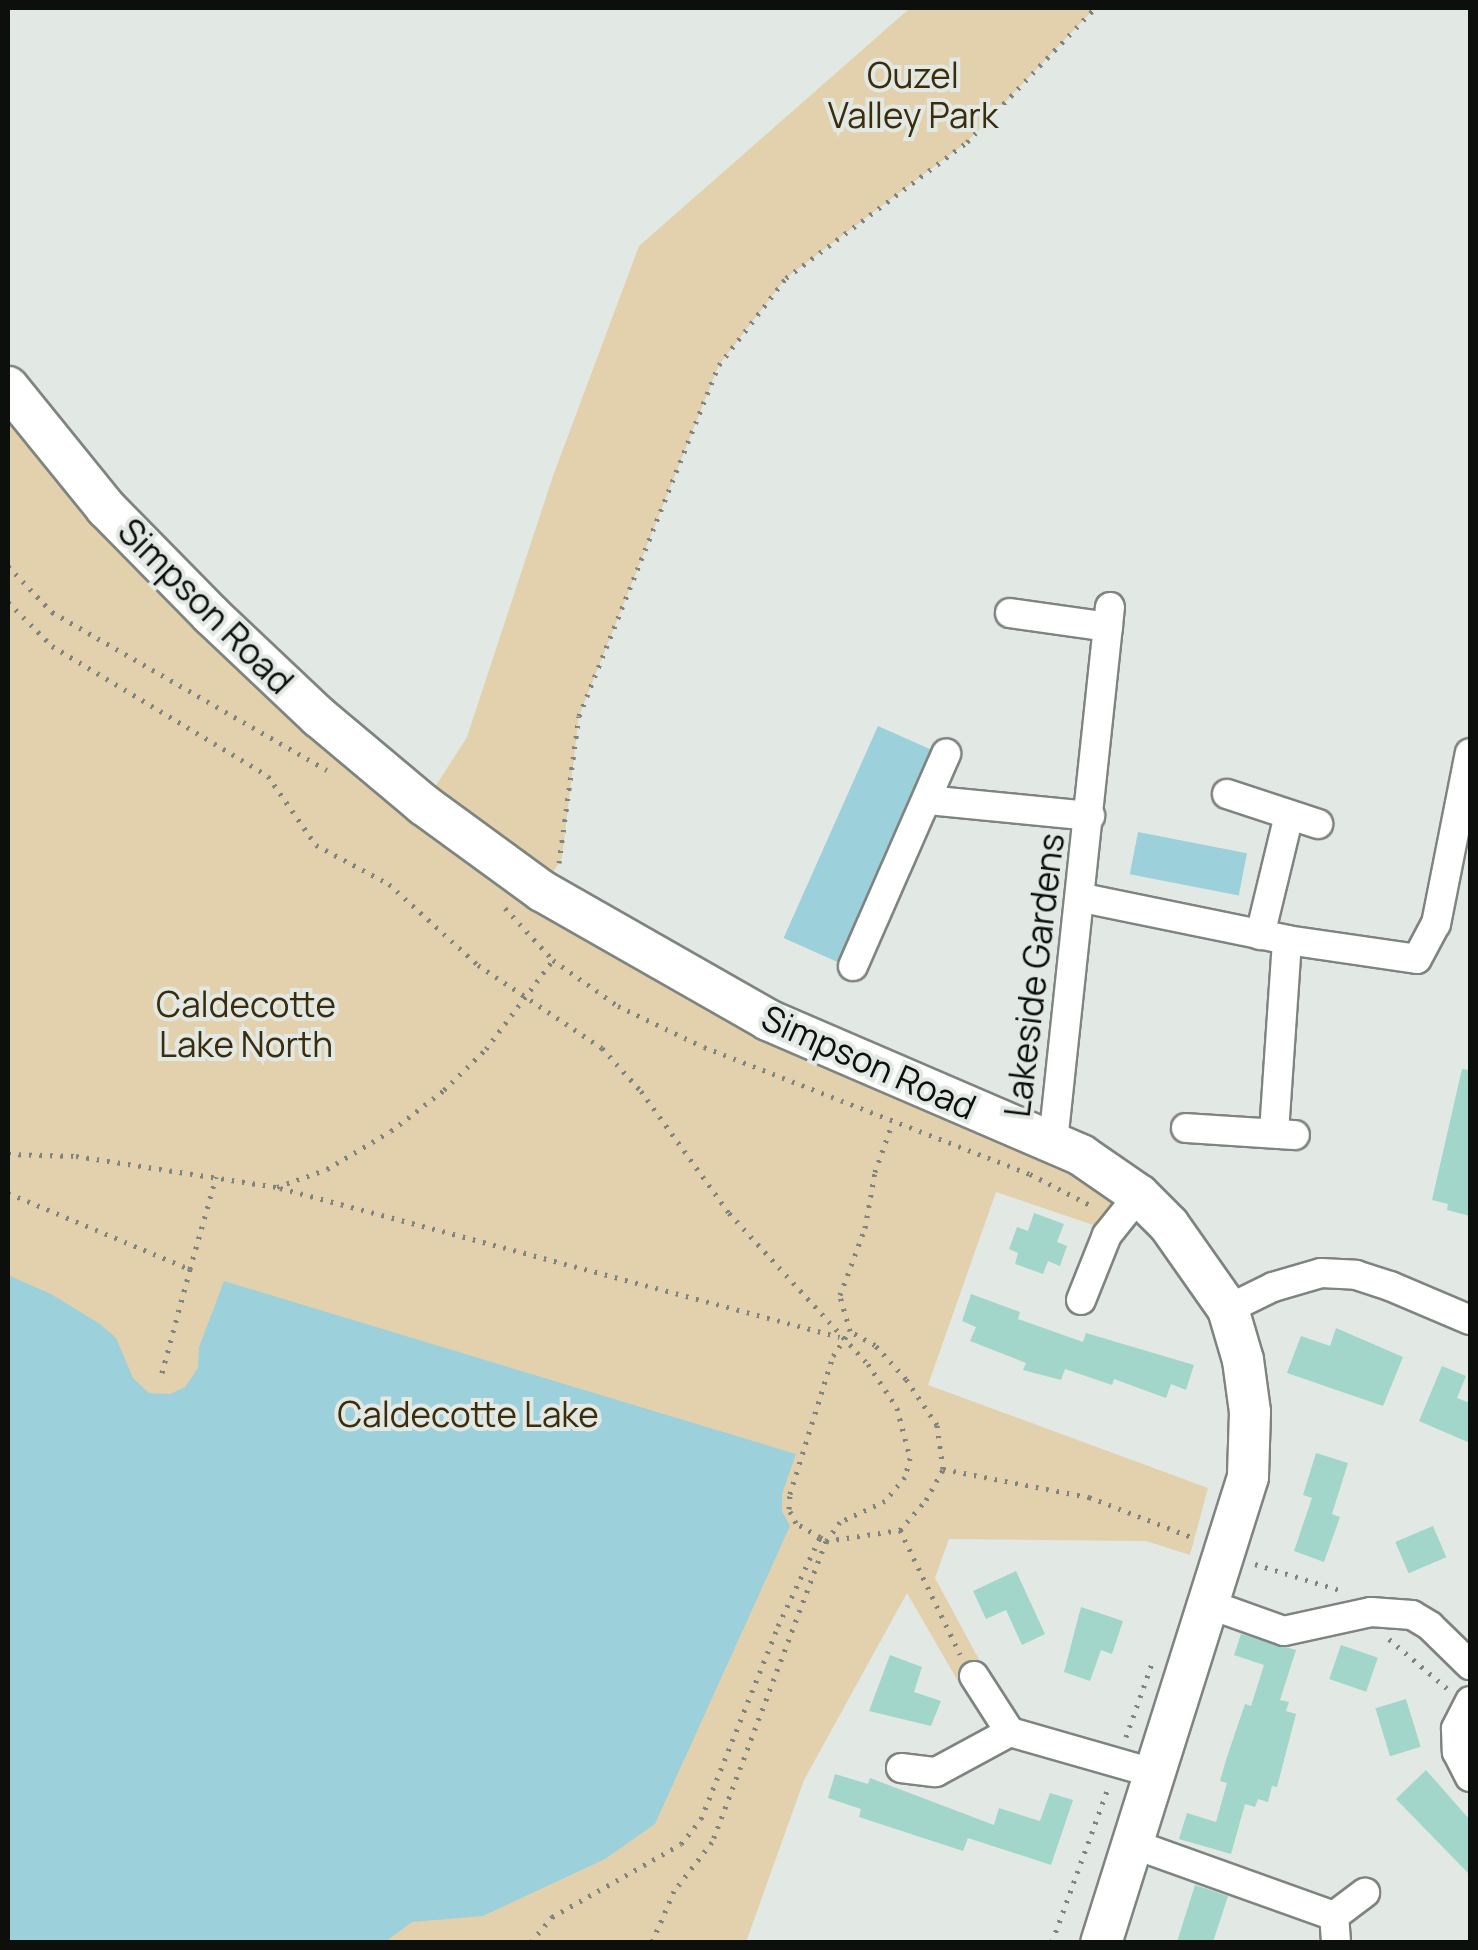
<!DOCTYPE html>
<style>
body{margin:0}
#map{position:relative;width:1478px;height:1950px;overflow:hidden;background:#e2e8e3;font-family:Manrope,sans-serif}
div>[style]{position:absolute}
.green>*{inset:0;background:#e3d1ad}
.water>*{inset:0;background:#9cd1db;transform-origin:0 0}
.building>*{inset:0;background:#a2d6ca;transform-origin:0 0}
.path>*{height:5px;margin-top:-2.5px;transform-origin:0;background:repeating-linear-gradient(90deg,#808480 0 2.5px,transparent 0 10.5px)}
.roads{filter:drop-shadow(2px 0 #7e847f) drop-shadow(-2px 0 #7e847f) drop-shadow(0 2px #7e847f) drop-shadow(0 -2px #7e847f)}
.street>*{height:28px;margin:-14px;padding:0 14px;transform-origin:14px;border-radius:14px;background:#fff}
.secondary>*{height:40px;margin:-20px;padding:0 20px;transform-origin:20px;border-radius:20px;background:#fff}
span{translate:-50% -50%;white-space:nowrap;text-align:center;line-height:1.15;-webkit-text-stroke:8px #e2e8e3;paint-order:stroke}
.park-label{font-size:35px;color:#3b2c0b}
.street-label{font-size:35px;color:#0d0f0d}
.frame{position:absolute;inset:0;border:10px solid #0d0f0d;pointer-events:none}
</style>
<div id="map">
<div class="green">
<div style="clip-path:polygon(910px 8px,1095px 8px,967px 142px,786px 278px,719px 365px,579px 716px,562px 858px,542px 890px,1139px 1195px,1107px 1235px,1096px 1226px,996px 1192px,928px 1385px,1208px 1488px,1190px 1555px,1146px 1541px,949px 1539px,935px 1578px,983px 1667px,959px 1683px,907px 1593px,804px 1780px,746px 1942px,8px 1942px,8px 387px,424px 804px,467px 737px,553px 476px,639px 246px)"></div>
</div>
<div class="water">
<div style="left:878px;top:726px;width:59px;height:232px;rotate:24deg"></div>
<div style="left:1138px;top:832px;width:111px;height:43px;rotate:11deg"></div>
<div style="clip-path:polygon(8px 1275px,51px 1294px,100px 1324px,116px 1338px,133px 1378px,149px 1393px,170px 1394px,185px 1387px,198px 1368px,199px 1347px,224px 1281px,796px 1454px,782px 1494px,782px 1511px,790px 1526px,655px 1824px,605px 1859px,483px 1916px,412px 1922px,385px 1942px,8px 1942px)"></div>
</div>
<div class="building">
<div style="clip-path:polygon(1462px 1069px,1470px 1070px,1470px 1216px,1447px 1210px,1448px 1204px,1432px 1200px)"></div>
<div style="clip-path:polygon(1034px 1213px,1064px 1224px,1057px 1242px,1067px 1246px,1060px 1266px,1048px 1261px,1043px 1274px,1015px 1264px,1018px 1253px,1009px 1249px,1017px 1227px,1028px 1231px)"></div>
<div style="clip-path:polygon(971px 1294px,1020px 1312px,1018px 1319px,1083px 1342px,1086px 1333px,1194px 1365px,1186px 1390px,1171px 1384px,1166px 1398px,1114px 1379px,1112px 1385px,1065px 1369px,1061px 1380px,1023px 1370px,1026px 1363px,970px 1341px,976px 1327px,962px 1321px)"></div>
<div style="clip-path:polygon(1336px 1328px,1403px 1357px,1383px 1406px,1287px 1373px,1301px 1336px,1330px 1346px)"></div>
<div style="clip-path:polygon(1442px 1366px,1466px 1376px,1457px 1398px,1470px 1403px,1470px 1443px,1419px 1421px)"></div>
<div style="clip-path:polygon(1316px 1453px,1348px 1463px,1332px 1514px,1340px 1517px,1324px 1562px,1294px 1551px,1312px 1498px,1303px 1495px)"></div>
<div style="left:1433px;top:1526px;width:34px;height:41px;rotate:67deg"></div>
<div style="clip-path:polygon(1016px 1571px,1045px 1634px,1022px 1645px,1006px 1610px,986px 1619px,973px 1591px)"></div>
<div style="clip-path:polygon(1081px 1607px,1123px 1621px,1112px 1654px,1101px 1650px,1090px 1681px,1064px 1672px)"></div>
<div style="clip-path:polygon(1241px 1634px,1296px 1650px,1280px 1700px,1289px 1702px,1286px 1711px,1296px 1714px,1277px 1787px,1272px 1786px,1268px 1802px,1258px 1799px,1255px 1807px,1245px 1804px,1231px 1854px,1179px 1839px,1187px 1813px,1216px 1822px,1227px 1783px,1220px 1781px,1226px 1760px,1245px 1704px,1251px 1706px,1264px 1665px,1234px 1655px)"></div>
<div style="left:1341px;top:1645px;width:39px;height:36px;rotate:19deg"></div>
<div style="clip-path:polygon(890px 1655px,922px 1667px,914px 1692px,941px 1701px,931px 1726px,869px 1711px)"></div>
<div style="left:1406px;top:1699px;width:50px;height:32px;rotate:73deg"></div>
<div style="clip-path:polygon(1426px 1770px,1470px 1820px,1470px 1875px,1396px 1799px)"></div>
<div style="clip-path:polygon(835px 1774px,868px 1784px,870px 1778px,994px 1825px,999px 1808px,1040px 1821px,1050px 1793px,1073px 1800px,1051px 1865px,968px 1838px,963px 1851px,859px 1817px,861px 1809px,828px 1798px)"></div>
<div style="clip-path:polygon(1195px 1885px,1228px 1896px,1213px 1942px,1177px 1942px)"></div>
</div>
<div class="path">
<div style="left:8px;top:566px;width:64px;rotate:46.3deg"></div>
<div style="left:52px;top:612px;width:317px;rotate:29.9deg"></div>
<div style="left:8px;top:602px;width:62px;rotate:45deg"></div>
<div style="left:52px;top:646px;width:252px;rotate:31deg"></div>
<div style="left:268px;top:776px;width:84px;rotate:55.2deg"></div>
<div style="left:316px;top:845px;width:83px;rotate:28.1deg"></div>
<div style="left:389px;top:884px;width:120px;rotate:42.3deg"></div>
<div style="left:478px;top:965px;width:149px;rotate:33.8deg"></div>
<div style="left:602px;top:1048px;width:58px;rotate:47.8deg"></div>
<div style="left:641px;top:1091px;width:150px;rotate:54.2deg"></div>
<div style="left:729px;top:1213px;width:205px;rotate:47.4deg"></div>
<div style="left:868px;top:1364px;width:53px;rotate:56.6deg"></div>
<div style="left:897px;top:1408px;width:52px;rotate:75.4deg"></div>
<div style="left:910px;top:1458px;width:20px;rotate:105deg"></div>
<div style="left:905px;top:1477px;width:31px;rotate:130deg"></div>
<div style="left:885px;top:1501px;width:50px;rotate:155deg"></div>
<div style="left:840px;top:1522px;width:24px;rotate:126deg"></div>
<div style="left:826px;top:1541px;width:322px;rotate:110.7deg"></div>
<div style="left:712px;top:1842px;width:62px;rotate:127.8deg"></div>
<div style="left:674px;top:1891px;width:56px;rotate:113.3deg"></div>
<div style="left:559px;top:863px;width:148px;rotate:-82.3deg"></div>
<div style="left:579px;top:716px;width:378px;rotate:-68.3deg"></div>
<div style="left:719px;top:365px;width:110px;rotate:-52.4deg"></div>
<div style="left:786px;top:278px;width:226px;rotate:-36.9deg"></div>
<div style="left:967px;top:142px;width:185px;rotate:-46.3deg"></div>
<div style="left:505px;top:908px;width:71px;rotate:47.3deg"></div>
<div style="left:553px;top:960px;width:80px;rotate:35.3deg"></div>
<div style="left:618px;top:1006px;width:95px;rotate:25.5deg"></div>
<div style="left:704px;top:1047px;width:350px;rotate:21.3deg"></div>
<div style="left:1030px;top:1174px;width:68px;rotate:27.3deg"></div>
<div style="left:8px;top:1154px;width:68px;rotate:1.7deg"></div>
<div style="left:76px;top:1156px;width:203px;rotate:8.8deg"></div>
<div style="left:277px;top:1187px;width:53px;rotate:-19.8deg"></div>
<div style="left:327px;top:1169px;width:74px;rotate:-30.7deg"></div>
<div style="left:391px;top:1131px;width:67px;rotate:-37.7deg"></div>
<div style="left:444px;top:1090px;width:59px;rotate:-44.3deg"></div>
<div style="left:486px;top:1049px;width:111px;rotate:-53deg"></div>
<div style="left:280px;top:1188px;width:579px;rotate:14.9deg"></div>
<div style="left:8px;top:1193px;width:197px;rotate:22.7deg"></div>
<div style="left:190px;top:1269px;width:108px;rotate:105.1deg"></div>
<div style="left:190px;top:1269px;width:96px;rotate:-74.2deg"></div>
<div style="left:943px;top:1469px;width:149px;rotate:10.9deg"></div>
<div style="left:1089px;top:1497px;width:113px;rotate:21.3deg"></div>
<div style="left:900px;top:1530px;width:138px;rotate:64.2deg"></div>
<div style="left:820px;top:1537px;width:28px;rotate:-150deg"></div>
<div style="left:796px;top:1523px;width:16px;rotate:-117deg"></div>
<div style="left:789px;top:1509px;width:15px;rotate:-86deg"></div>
<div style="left:790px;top:1494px;width:145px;rotate:-72.7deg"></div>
<div style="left:833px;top:1356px;width:30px;rotate:-56deg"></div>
<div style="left:1255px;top:1564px;width:89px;rotate:17deg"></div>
<div style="left:1389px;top:1639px;width:79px;rotate:40.4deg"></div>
<div style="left:1126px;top:1737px;width:78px;rotate:-70.6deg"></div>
<div style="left:531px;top:1942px;width:33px;rotate:-50deg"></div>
<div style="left:552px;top:1917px;width:148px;rotate:-29.5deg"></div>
<div style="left:681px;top:1844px;width:32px;rotate:-51deg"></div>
<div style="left:701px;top:1819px;width:208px;rotate:-68.2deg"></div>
<div style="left:778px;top:1626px;width:98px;rotate:-64.7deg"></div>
<div style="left:820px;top:1537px;width:7px;rotate:34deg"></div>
<div style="left:826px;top:1541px;width:75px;rotate:-8.5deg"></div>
<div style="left:900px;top:1530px;width:40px;rotate:-49deg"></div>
<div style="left:926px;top:1500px;width:35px;rotate:-61deg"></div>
<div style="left:943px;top:1469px;width:44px;rotate:-97.8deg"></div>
<div style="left:937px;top:1425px;width:55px;rotate:-124deg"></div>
<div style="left:906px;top:1379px;width:46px;rotate:-132.4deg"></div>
<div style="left:875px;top:1345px;width:29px;rotate:-151deg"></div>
<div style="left:850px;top:1331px;width:37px;rotate:-106deg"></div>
<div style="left:840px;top:1295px;width:72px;rotate:-69.5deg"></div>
<div style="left:865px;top:1228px;width:57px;rotate:-79.9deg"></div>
<div style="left:875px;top:1172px;width:51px;rotate:-70.5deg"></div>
<div style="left:1052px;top:1942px;width:167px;rotate:-70deg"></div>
</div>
<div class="roads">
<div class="street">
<div style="left:1010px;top:613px;width:99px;rotate:8.1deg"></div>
<div style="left:1227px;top:794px;width:96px;rotate:18.2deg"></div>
<div style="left:927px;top:800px;width:164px;rotate:5.6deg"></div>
<div style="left:1083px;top:898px;width:208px;rotate:11.6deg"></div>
<div style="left:1287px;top:940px;width:131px;rotate:8.3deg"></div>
<div style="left:1417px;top:959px;width:40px;rotate:-62deg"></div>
<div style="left:1436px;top:924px;width:174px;rotate:-78.8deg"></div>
<div style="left:1260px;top:935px;width:123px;rotate:-76.4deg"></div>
<div style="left:853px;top:966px;width:232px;rotate:-66.3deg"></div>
<div style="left:1186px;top:1128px;width:109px;rotate:3.7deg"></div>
<div style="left:1274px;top:1132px;width:192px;rotate:-86.1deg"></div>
<div style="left:1053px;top:1142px;width:538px;rotate:-83.92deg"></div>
<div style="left:1081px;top:1300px;width:70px;rotate:-68.2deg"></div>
<div style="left:1107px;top:1235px;width:51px;rotate:-51.3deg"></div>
<div style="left:1228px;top:1309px;width:50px;rotate:-26.1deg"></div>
<div style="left:1273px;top:1287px;width:50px;rotate:-16.3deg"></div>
<div style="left:1321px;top:1273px;width:35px;rotate:3deg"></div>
<div style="left:1356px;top:1275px;width:36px;rotate:18deg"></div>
<div style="left:1390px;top:1286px;width:87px;rotate:23deg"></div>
<div style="left:1211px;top:1605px;width:77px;rotate:19.6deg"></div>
<div style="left:1284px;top:1631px;width:89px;rotate:-12.3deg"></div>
<div style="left:1371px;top:1612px;width:41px;rotate:4.2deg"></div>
<div style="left:1412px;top:1615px;width:21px;rotate:31deg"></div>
<div style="left:1430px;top:1626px;width:56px;rotate:44.3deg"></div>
<div style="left:974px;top:1676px;width:67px;rotate:57.3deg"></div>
<div style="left:1010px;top:1732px;width:152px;rotate:16deg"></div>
<div style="left:1470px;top:1701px;width:31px;rotate:117deg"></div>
<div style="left:1456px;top:1729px;width:23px;rotate:88deg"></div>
<div style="left:1457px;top:1752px;width:28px;rotate:63deg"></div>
<div style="left:901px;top:1768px;width:35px;rotate:7deg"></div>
<div style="left:936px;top:1772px;width:84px;rotate:-28.4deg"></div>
<div style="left:1133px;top:1844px;width:214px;rotate:19.7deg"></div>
<div style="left:1336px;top:1942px;width:26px;rotate:-94deg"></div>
<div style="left:1334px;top:1916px;width:39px;rotate:-37deg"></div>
</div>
<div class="secondary">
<div style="left:8px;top:387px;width:156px;rotate:51deg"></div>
<div style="left:106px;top:508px;width:150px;rotate:45.5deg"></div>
<div style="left:211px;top:615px;width:149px;rotate:43.4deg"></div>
<div style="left:319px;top:717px;width:137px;rotate:40deg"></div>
<div style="left:424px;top:805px;width:146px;rotate:36.1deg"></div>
<div style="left:542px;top:891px;width:260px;rotate:29.7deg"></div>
<div style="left:768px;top:1020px;width:341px;rotate:23.3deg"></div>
<div style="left:1081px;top:1155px;width:70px;rotate:34.6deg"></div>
<div style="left:1139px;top:1195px;width:42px;rotate:45deg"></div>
<div style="left:1169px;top:1225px;width:103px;rotate:54.9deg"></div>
<div style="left:1228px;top:1309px;width:53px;rotate:73.6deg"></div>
<div style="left:1243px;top:1360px;width:52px;rotate:82.3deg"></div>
<div style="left:1250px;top:1412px;width:65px;rotate:91.8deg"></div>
<div style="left:1248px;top:1477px;width:488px;rotate:107.5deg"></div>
</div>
</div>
<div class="park-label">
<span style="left:913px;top:95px">Ouzel<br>Valley Park</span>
<span style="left:246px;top:1024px">Caldecotte<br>Lake North</span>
<span style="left:468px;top:1414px">Caldecotte Lake</span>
</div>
<div class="street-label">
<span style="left:206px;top:606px;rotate:45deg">Simpson Road</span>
<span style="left:1034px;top:975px;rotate:-83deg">Lakeside Gardens</span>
<span style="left:869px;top:1062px;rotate:24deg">Simpson Road</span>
</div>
<div class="frame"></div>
</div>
